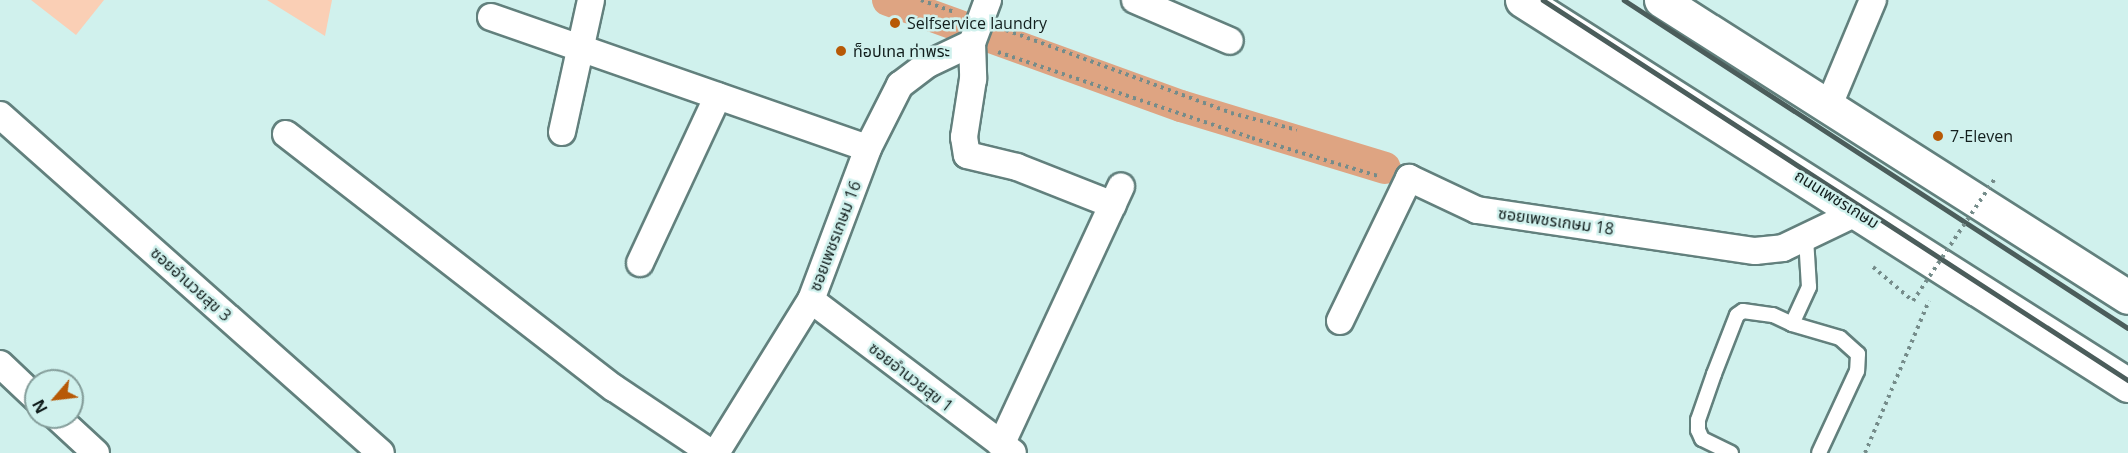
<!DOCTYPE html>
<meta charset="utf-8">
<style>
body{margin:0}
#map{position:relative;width:2128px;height:453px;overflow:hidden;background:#d0f1ed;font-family:"Open Sans","Noto Sans Thai",sans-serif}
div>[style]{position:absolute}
.green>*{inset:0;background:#facfb5}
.canal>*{height:32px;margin:-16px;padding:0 16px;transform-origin:16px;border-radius:16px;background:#dea482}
.path>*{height:4px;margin-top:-2px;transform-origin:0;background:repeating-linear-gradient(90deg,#758c8a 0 3px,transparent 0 7.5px)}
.roads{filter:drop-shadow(2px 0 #62807d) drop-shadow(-2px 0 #62807d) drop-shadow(0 2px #62807d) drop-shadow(0 -2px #62807d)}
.service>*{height:14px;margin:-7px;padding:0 7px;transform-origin:7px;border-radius:7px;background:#fff}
.minor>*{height:26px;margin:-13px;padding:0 13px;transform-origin:13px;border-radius:13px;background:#fff}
.primary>*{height:33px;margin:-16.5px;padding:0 16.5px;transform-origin:16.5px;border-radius:16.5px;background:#fff}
.rail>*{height:4.5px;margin:-2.25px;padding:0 2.25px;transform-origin:2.25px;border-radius:2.25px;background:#4b5d5b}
.path-bridge>*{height:4px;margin-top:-2px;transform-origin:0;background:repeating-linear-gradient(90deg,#758c8a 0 3px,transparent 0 7.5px)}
.dots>*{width:16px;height:16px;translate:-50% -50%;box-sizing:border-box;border:3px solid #d0f1ed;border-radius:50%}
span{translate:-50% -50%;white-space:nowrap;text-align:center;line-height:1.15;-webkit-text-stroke:5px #d0f1ed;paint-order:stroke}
.poi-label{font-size:16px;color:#121e1d}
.left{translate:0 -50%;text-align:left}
.street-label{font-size:16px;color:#121e1d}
.north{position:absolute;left:24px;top:369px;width:60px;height:60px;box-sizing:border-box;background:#d0f1ed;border:2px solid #849d9a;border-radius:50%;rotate:242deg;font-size:16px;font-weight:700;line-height:24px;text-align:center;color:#121e1d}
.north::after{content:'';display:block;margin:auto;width:21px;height:27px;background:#b75906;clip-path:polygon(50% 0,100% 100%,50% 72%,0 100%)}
</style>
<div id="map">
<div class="green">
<div style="clip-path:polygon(31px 0,104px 0,76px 35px)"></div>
<div style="clip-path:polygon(267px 0,332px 0,325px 36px)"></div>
</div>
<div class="canal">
<div style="left:888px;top:0;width:312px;rotate:19.9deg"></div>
<div style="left:1181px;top:106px;width:213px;rotate:16.9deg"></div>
</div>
<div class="path">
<div style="left:921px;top:0;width:37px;rotate:20deg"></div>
<div style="left:1006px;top:30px;width:240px;rotate:20.2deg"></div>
<div style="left:1231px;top:113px;width:68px;rotate:14.4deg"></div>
<div style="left:998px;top:52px;width:268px;rotate:18.7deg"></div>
<div style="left:1252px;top:138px;width:132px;rotate:16.8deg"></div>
<div style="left:1873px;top:267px;width:52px;rotate:40.4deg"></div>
<div style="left:1865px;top:453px;width:165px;rotate:-67.2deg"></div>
</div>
<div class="roads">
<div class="service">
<div style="left:1792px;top:324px;width:50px;rotate:16.3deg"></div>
<div style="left:1840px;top:338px;width:24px;rotate:42deg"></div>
<div style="left:1858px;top:354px;width:17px;rotate:93deg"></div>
<div style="left:1857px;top:371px;width:90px;rotate:114.9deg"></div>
<div style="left:1731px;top:453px;width:32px;rotate:-154deg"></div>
<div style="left:1702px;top:439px;width:10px;rotate:-114deg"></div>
<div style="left:1698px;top:430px;width:10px;rotate:-90deg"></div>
<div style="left:1698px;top:420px;width:49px;rotate:-70.8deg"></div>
<div style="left:1714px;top:374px;width:63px;rotate:-68.7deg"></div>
<div style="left:1737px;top:315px;width:7px;rotate:-34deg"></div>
<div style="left:1743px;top:311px;width:30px;rotate:8deg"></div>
<div style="left:1773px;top:315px;width:21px;rotate:25deg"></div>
<div style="left:1792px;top:324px;width:41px;rotate:-65.3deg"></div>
<div style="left:1809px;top:287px;width:49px;rotate:-93.5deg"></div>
</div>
<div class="minor">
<div style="left:1135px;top:0;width:103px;rotate:23.3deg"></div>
<div style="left:491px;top:17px;width:399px;rotate:19.2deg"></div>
<div style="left:972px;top:43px;width:36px;rotate:88deg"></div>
<div style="left:973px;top:79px;width:59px;rotate:98.8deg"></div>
<div style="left:964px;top:137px;width:18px;rotate:81deg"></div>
<div style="left:967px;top:155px;width:51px;rotate:13.5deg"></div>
<div style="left:1017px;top:167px;width:103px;rotate:21.6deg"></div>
<div style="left:1829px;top:105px;width:114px;rotate:-67.3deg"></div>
<div style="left:0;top:115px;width:509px;rotate:41.58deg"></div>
<div style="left:562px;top:132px;width:135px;rotate:-77.6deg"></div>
<div style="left:286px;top:134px;width:415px;rotate:37.8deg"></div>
<div style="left:614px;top:388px;width:117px;rotate:33.8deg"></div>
<div style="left:640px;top:263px;width:184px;rotate:-65deg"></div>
<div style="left:811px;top:300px;width:253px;rotate:37.1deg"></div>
<div style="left:1340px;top:321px;width:159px;rotate:-64.2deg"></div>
<div style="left:1409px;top:178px;width:75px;rotate:25.2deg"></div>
<div style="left:1477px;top:210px;width:281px;rotate:8.4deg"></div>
<div style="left:1755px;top:251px;width:28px;rotate:-6deg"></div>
<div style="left:1783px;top:248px;width:83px;rotate:-25.6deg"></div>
<div style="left:0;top:364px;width:50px;rotate:43.4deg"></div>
<div style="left:57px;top:417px;width:53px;rotate:42.7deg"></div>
<div style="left:1001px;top:445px;width:285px;rotate:-65.1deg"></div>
<div style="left:716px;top:453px;width:180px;rotate:-58.2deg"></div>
<div style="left:811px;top:300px;width:162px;rotate:-69.4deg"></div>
<div style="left:868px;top:148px;width:71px;rotate:-63.1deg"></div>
<div style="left:900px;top:85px;width:35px;rotate:-37deg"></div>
<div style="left:928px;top:64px;width:49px;rotate:-25.5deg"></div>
<div style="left:972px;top:43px;width:46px;rotate:-69.6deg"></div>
</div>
<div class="primary">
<div style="left:1522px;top:0;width:718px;rotate:32.43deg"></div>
<div style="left:1661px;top:0;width:553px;rotate:32.46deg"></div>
</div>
</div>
<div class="rail">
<div style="left:1543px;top:0;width:698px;rotate:33.01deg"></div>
<div style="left:1624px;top:0;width:601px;rotate:33.06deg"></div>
</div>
<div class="path-bridge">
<div style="left:1913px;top:301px;width:146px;rotate:-56.2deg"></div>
</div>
<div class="dots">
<div style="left:895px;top:23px;background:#b75906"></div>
<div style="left:841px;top:51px;background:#b75906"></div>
<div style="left:1938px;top:136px;background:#b75906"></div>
</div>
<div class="poi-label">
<span class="left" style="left:907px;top:23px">Selfservice laundry</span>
<span class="left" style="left:853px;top:51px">ท็อปเทล ท่าพระ</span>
<span class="left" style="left:1950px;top:136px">7-Eleven</span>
</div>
<div class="street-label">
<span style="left:1837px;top:199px;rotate:32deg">ถนนเพชรเกษม</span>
<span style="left:1556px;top:221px;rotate:8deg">ซอยเพชรเกษม 18</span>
<span style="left:835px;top:236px;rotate:-69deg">ซอยเพชรเกษม 16</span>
<span style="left:191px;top:284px;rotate:42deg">ซอยอำนวยสุข 3</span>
<span style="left:911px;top:377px;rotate:38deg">ซอยอำนวยสุข 1</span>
</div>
<div class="north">N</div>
</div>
